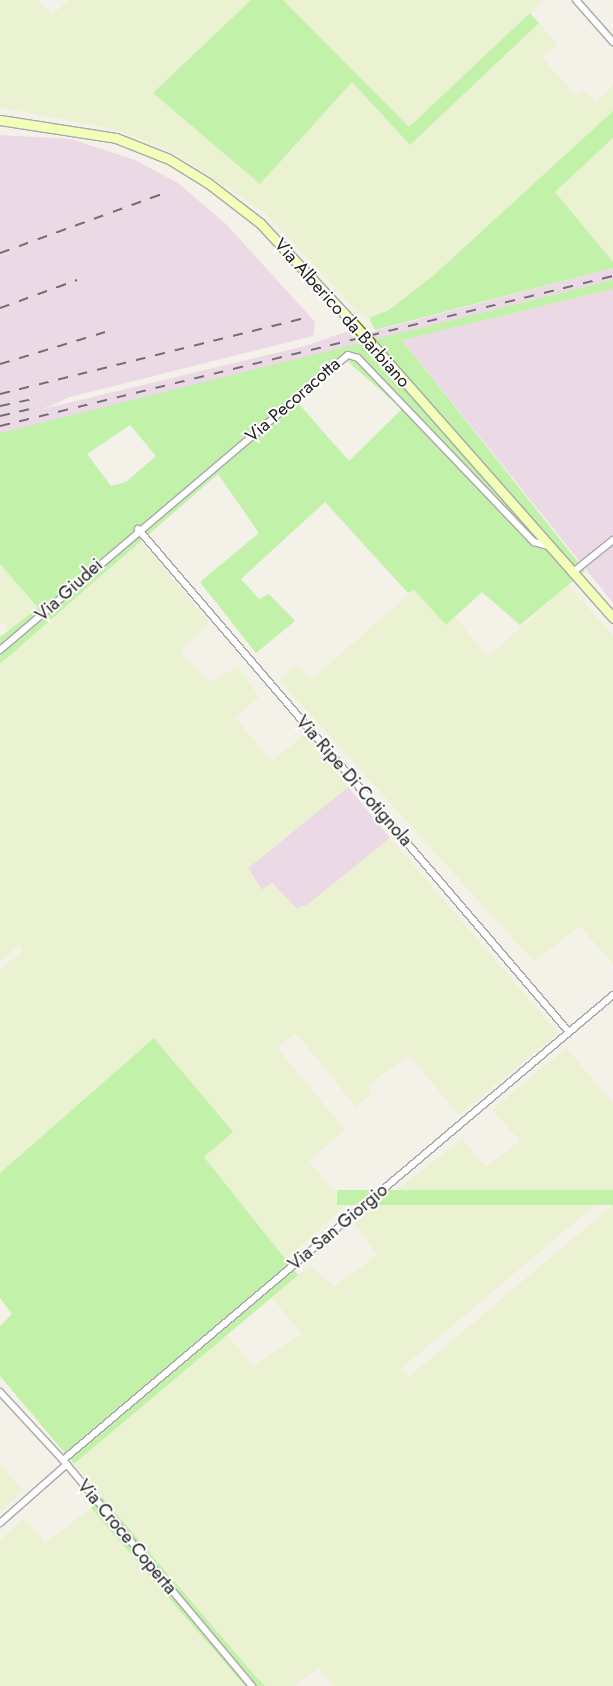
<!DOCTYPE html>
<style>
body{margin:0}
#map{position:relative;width:613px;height:1686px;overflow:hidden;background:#f3f1e8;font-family:Jost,sans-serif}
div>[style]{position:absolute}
.industrial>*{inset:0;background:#ecd9e6}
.farmland>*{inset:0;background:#ebf2d2}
.grass>*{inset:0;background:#c2f1aa;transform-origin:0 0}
.roads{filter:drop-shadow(1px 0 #a9a9a9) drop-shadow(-1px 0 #a9a9a9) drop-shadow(0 1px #a9a9a9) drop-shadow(0 -1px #a9a9a9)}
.street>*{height:6px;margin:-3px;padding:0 3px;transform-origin:3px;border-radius:3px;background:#fff}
.secondary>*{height:9px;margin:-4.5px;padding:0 4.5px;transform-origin:4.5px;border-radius:4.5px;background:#f1ffb9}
.rail>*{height:2px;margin-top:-1px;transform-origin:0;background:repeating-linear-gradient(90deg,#707070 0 10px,transparent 0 20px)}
.bridges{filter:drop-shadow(1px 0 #618100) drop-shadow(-1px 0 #618100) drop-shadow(0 1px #618100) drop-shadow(0 -1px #618100)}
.secondary-bridge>*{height:9px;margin:-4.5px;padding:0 4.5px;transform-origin:4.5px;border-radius:4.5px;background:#f1ffb9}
span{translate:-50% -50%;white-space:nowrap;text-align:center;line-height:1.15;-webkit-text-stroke:4px #fff;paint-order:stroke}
.street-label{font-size:18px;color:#222}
</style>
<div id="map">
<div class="industrial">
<div style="clip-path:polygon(0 135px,71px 139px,135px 160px,178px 183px,227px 225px,315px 322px,313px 336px,70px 397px,43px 409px,305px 346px,349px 331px,360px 344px,0 433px)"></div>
<div style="clip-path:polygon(613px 268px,613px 280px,374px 340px,367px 333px)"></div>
<div style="clip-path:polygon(613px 289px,613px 603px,402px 340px)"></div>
<div style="clip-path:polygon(348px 787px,390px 838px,307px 905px,296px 909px,272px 883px,262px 890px,248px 868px)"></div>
</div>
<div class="farmland">
<div style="clip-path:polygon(0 0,38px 0,52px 15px,69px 0,251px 0,154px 93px,260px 184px,352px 82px,410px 145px,539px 23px,558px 45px,542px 57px,575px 95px,582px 89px,596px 103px,613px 85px,613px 111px,434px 275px,389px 310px,369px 318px,355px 309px,264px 212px,169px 150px,113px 129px,0 107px)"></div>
<div style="clip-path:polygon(283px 0,544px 0,409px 127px)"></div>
<div style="clip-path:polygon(613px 138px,613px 262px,555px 192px)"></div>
<div style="clip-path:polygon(141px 542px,209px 622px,180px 651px,211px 682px,238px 666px,259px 697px,235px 717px,272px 761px,304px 735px,348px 787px,248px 868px,262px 890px,272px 883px,296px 908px,307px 905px,390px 838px,558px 1033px,459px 1115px,409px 1055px,368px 1085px,372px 1093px,356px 1107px,296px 1033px,277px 1048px,345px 1130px,309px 1161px,345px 1206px,286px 1260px,204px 1157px,233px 1132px,154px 1038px,0 1173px,0 970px,24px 949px,19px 946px,0 961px,0 664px)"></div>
<div style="clip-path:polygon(0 564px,38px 609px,11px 632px,0 621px)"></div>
<div style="clip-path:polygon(568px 585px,613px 636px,613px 963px,579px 926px,534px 962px,280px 681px,297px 664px,312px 679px,414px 590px,446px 625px,455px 617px,488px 657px)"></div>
<div style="clip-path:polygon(566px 1048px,613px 1103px,613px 1190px,402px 1368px,409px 1377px,613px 1205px,613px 1686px,333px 1686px,319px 1668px,294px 1686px,265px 1686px,74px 1464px,226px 1335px,254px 1366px,302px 1334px,271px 1297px,310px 1265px,334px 1287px,377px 1255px,354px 1223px,462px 1139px,486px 1167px,520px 1141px,492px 1110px)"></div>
<div style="clip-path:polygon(0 1464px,23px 1491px,0 1512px)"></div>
<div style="clip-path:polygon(91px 1508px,162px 1587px,245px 1686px,0 1686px,0 1540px,24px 1518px,45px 1544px)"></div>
</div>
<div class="grass">
<div style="clip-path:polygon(251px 0,283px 0,409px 127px,530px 13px,539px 23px,410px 145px,352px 82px,260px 184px,153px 93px)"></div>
<div style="clip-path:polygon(613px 111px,613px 138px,555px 192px,613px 262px,613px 268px,375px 330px,369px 318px,389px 310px,434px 275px)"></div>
<div style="clip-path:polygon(evenodd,613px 280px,613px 289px,402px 340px,585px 571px,520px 625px,482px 592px,446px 625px,414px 590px,408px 593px,325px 502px,241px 579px,259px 599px,269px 594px,295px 621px,256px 653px,200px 582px,259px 533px,218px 474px,0 664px,0 637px,38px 608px,0 564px,0 433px,613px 280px,346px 360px,402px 409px,349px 461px,298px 403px,346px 360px,613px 280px,130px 425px,156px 456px,126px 482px,111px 486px,87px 454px,130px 425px)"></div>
<div style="clip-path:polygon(154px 1038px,233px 1132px,204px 1157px,298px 1275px,74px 1464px,0 1376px,0 1326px,12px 1314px,0 1298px,0 1173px)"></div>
<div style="left:613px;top:1190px;width:15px;height:276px;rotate:90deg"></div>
<div style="clip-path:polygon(102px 1497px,252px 1672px,265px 1686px,245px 1686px,91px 1508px)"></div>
</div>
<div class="roads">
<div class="street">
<div style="left:576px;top:0;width:56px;rotate:48.6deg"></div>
<div style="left:138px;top:529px;width:662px;rotate:49.41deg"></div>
<div style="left:572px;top:573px;width:53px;rotate:-38.8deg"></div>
<div style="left:0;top:650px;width:456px;rotate:-40.3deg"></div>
<div style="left:348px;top:355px;width:10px;rotate:17deg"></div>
<div style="left:358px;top:358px;width:255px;rotate:46.3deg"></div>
<div style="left:534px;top:542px;width:15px;rotate:16deg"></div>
<div style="left:0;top:1392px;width:93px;rotate:47.2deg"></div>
<div style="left:63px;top:1460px;width:295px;rotate:50.1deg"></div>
<div style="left:63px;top:1460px;width:720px;rotate:-40.21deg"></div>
<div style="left:0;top:1523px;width:89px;rotate:-41.4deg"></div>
</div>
<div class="secondary">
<div style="left:0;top:120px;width:117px;rotate:8.8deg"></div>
<div style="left:116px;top:138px;width:57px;rotate:21.6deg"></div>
<div style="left:169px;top:159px;width:46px;rotate:31.6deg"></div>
<div style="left:208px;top:183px;width:66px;rotate:37.6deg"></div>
<div style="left:260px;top:223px;width:135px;rotate:47.1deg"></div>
<div style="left:370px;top:342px;width:368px;rotate:48.6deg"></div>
</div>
</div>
<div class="rail">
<div style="left:0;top:253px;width:176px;rotate:-20deg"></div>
<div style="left:0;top:308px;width:82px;rotate:-20deg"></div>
<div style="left:0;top:364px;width:117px;rotate:-16.9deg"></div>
<div style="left:0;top:394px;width:314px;rotate:-14deg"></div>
<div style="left:0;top:406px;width:33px;rotate:-12deg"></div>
<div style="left:0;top:416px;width:32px;rotate:-13deg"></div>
<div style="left:0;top:426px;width:631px;rotate:-13.75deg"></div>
</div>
<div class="bridges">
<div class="secondary-bridge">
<div style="left:352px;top:322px;width:27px;rotate:48deg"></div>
</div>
</div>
<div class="street-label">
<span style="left:342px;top:313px;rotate:48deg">Via Alberico da Barbiano</span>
<span style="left:293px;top:400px;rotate:-41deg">Via Pecoracotta</span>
<span style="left:69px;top:590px;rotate:-42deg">Via Giudei</span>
<span style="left:354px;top:781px;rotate:49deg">Via Ripe Di Cotignola</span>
<span style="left:338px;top:1227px;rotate:-40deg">Via San Giorgio</span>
<span style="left:127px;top:1537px;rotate:50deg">Via Croce Coperta</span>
</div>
</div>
